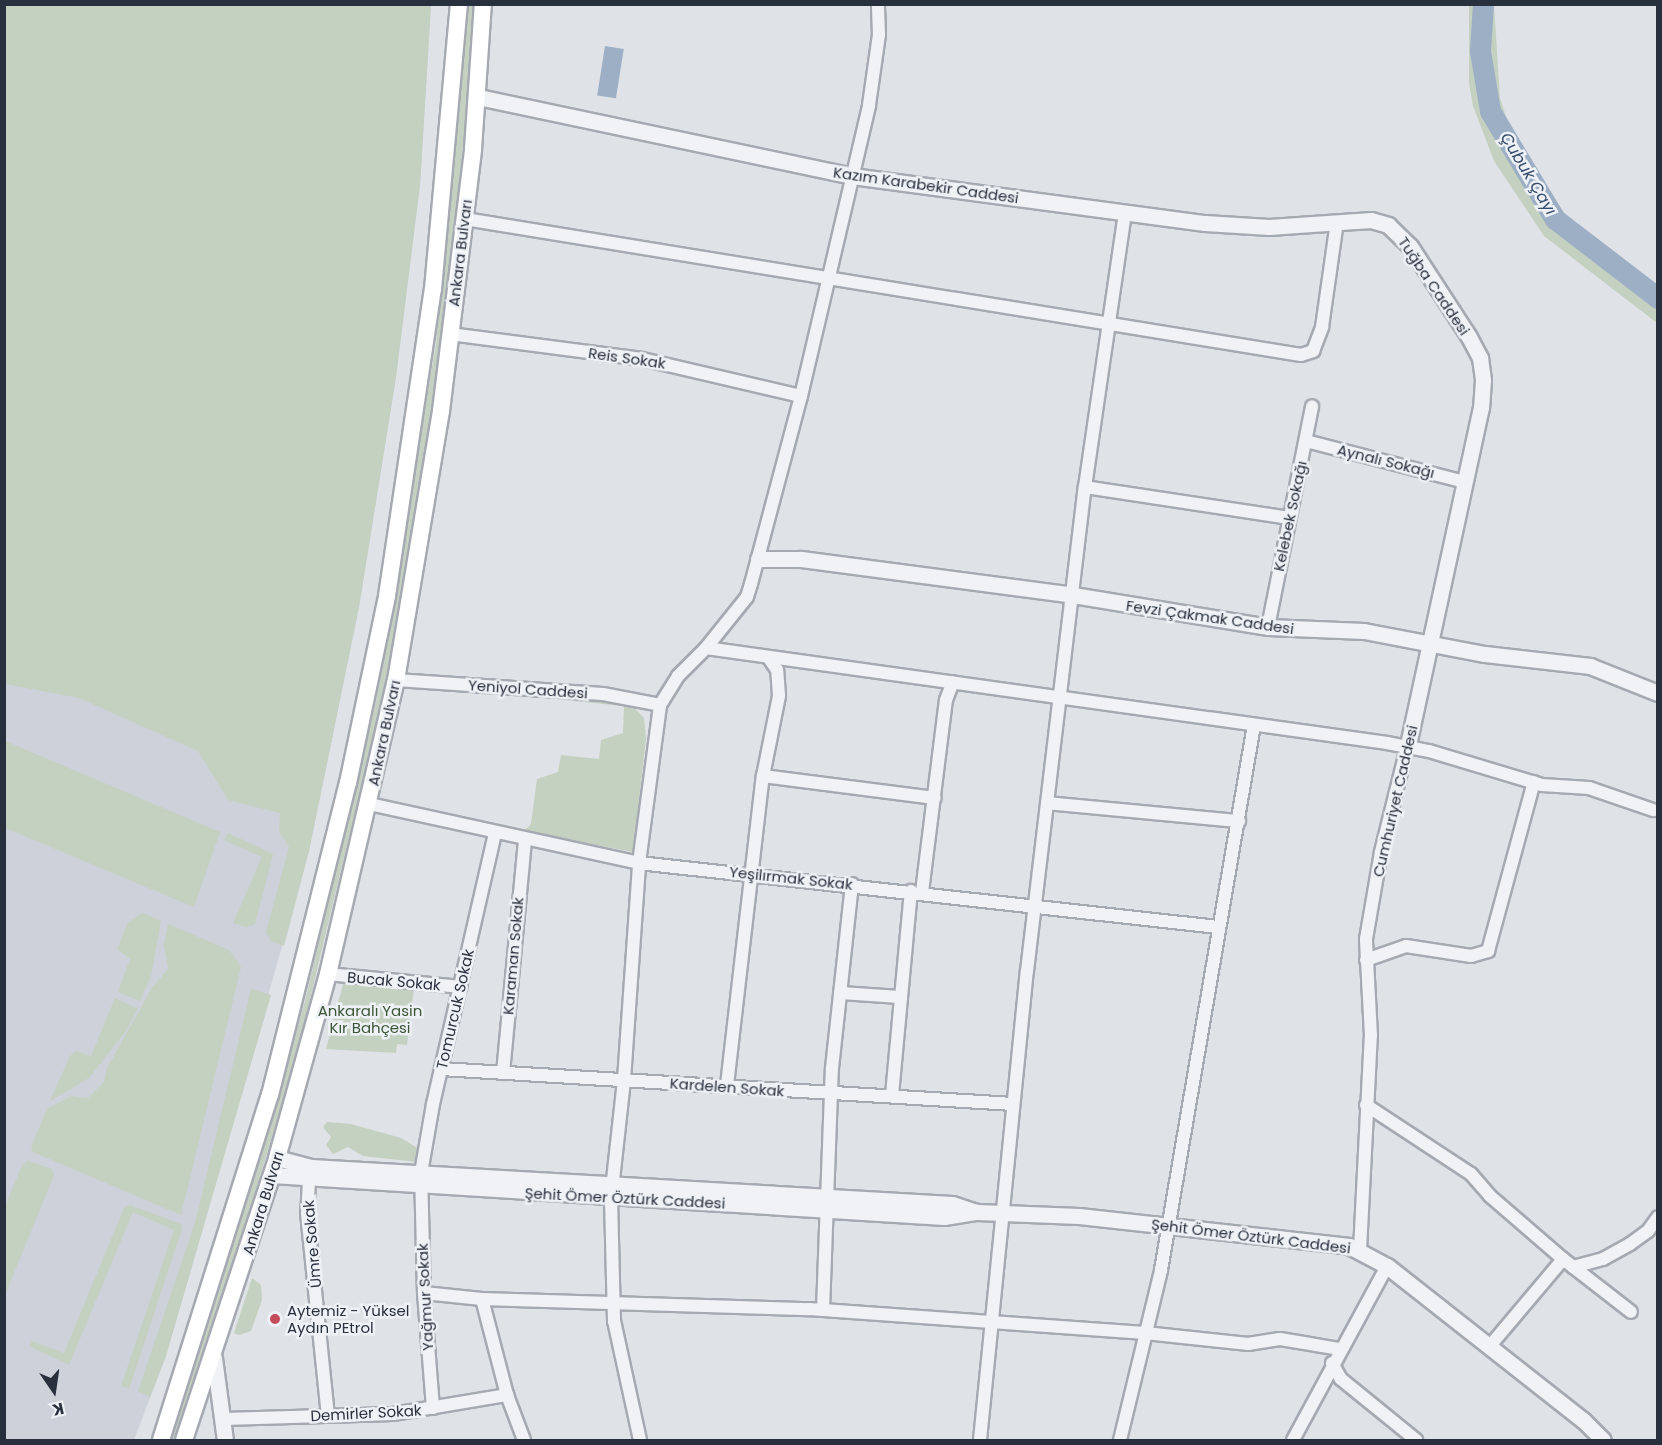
<!DOCTYPE html>
<meta charset="utf-8">
<style>
body{margin:0}
#map{position:relative;width:1662px;height:1445px;overflow:hidden;background:#dfe2e7;font-family:Poppins,sans-serif}
div>[style]{position:absolute}
.built>*{inset:0;background:#cdd1d9}
.green>*{inset:0;background:#c4d0c0}
.water>*{inset:0;background:#9cafc5;transform-origin:0 0}
.river>*{height:21px;margin:-10.5px;padding:0 10.5px;transform-origin:10.5px;border-radius:10.5px;background:#9cafc5}
.roads{filter:drop-shadow(2px 0 #a5a9b1) drop-shadow(-2px 0 #a5a9b1) drop-shadow(0 2px #a5a9b1) drop-shadow(0 -2px #a5a9b1)}
.minor>*{height:12px;margin:-6px;padding:0 6px;transform-origin:6px;border-radius:6px;background:#f1f2f6}
.tertiary>*{height:15px;margin:-7.5px;padding:0 7.5px;transform-origin:7.5px;border-radius:7.5px;background:#f1f2f6}
.secondary>*{height:16px;margin:-8px;padding:0 8px;transform-origin:8px;border-radius:8px;background:#fff}
.dots>*{width:16px;height:16px;translate:-50% -50%;box-sizing:border-box;border:3px solid #eef1f5;border-radius:50%}
span{translate:-50% -50%;white-space:nowrap;text-align:center;line-height:1.15;-webkit-text-stroke:5px #eef1f5;paint-order:stroke}
.street-label{font-size:15px;color:#29303d}
.park-label{font-size:15px;color:#3c5737}
.poi-label{font-size:15px;color:#29303d}
.left{translate:0 -50%;text-align:left}
.water-label{font-size:16px;color:#364d6d;font-style:italic}
.frame{position:absolute;inset:0;border:6px solid #29303d;pointer-events:none}
.north{position:absolute;left:24px;top:1361px;width:60px;height:60px;-webkit-text-stroke:4px #eef1f5;paint-order:stroke;rotate:167deg;font-size:16px;font-weight:700;line-height:24px;text-align:center;color:#29303d}
.north::after{content:'';display:block;margin:auto;width:21px;height:27px;background:#29303d;clip-path:polygon(50% 0,100% 100%,50% 72%,0 100%)}
</style>
<div id="map">
<div class="built">
<div style="clip-path:polygon(5px 5px,431px 5px,420px 185px,396px 377px,359px 607px,309px 851px,166px 1356px,134px 1440px,5px 1440px)"></div>
</div>
<div class="green">
<div style="clip-path:polygon(4px 5px,431px 5px,420px 185px,396px 377px,359px 607px,309px 851px,284px 946px,271px 941px,266px 932px,289px 847px,279px 832px,280px 813px,228px 800px,198px 751px,79px 698px,5px 684px)"></div>
<div style="clip-path:polygon(469px 5px,474px 5px,468px 98px,447px 299px,422px 481px,382px 699px,299px 1045px,213px 1335px,175px 1440px,169px 1440px,261px 1156px,305px 1001px,376px 701px,436px 344px)"></div>
<div style="clip-path:polygon(1469px 5px,1494px 5px,1500px 98px,1514px 141px,1536px 176px,1574px 225px,1657px 290px,1657px 323px,1544px 236px,1494px 161px,1473px 106px,1469px 83px)"></div>
<div style="clip-path:polygon(564px 695px,629px 702px,644px 718px,646px 739px,633px 852px,524px 831px,531px 824px,537px 779px,558px 772px,561px 755px,599px 759px,601px 740px,623px 733px,624px 706px,564px 700px)"></div>
<div style="clip-path:polygon(5px 741px,220px 832px,194px 907px,5px 828px)"></div>
<div style="clip-path:polygon(228px 833px,273px 854px,255px 924px,246px 927px,233px 923px,262px 857px,224px 840px)"></div>
<div style="clip-path:polygon(143px 913px,161px 921px,151px 976px,140px 1001px,118px 992px,130px 959px,117px 949px,128px 922px)"></div>
<div style="clip-path:polygon(168px 924px,229px 950px,241px 967px,181px 1215px,33px 1152px,31px 1147px,47px 1109px,71px 1096px,88px 1098px,104px 1082px,107px 1068px,152px 988px,168px 969px,164px 945px)"></div>
<div style="clip-path:polygon(343px 984px,414px 988px,407px 1045px,397px 1044px,396px 1053px,326px 1049px)"></div>
<div style="clip-path:polygon(251px 989px,271px 995px,166px 1356px,150px 1397px,138px 1391px,195px 1223px)"></div>
<div style="clip-path:polygon(115px 998px,138px 1009px,126px 1031px,89px 1078px,50px 1101px,70px 1056px,76px 1051px,91px 1056px)"></div>
<div style="clip-path:polygon(327px 1122px,351px 1124px,401px 1138px,419px 1149px,417px 1162px,363px 1156px,348px 1147px,333px 1154px,326px 1145px,331px 1137px,323px 1127px)"></div>
<div style="clip-path:polygon(28px 1161px,52px 1169px,54px 1175px,5px 1295px,5px 1207px,22px 1165px)"></div>
<div style="clip-path:polygon(130px 1205px,181px 1224px,182px 1229px,129px 1389px,121px 1386px,174px 1230px,133px 1212px,69px 1365px,29px 1346px,32px 1341px,64px 1353px,124px 1208px)"></div>
<div style="clip-path:polygon(252px 1278px,261px 1285px,262px 1300px,251px 1331px,239px 1335px,234px 1333px)"></div>
</div>
<div class="water">
<div style="left:605px;top:46px;width:19px;height:50px;rotate:9deg"></div>
</div>
<div class="river">
<div style="left:1483px;top:4px;width:47px;rotate:93.7deg"></div>
<div style="left:1480px;top:51px;width:61px;rotate:80.5deg"></div>
<div style="left:1490px;top:111px;width:126px;rotate:59deg"></div>
<div style="left:1555px;top:219px;width:130px;rotate:37.5deg"></div>
</div>
<div class="roads">
<div class="minor">
<div style="left:465px;top:219px;width:847px;rotate:9.24deg"></div>
<div style="left:1301px;top:355px;width:13px;rotate:-18deg"></div>
<div style="left:1313px;top:351px;width:26px;rotate:-69deg"></div>
<div style="left:1322px;top:327px;width:106px;rotate:-81.9deg"></div>
<div style="left:450px;top:334px;width:194px;rotate:7.4deg"></div>
<div style="left:642px;top:359px;width:163px;rotate:13.1deg"></div>
<div style="left:1306px;top:441px;width:164px;rotate:14.5deg"></div>
<div style="left:1085px;top:487px;width:206px;rotate:8.6deg"></div>
<div style="left:1268px;top:627px;width:225px;rotate:-78.7deg"></div>
<div style="left:706px;top:648px;width:688px;rotate:7.94deg"></div>
<div style="left:1387px;top:743px;width:43px;rotate:10.8deg"></div>
<div style="left:1429px;top:751px;width:118px;rotate:16.7deg"></div>
<div style="left:1542px;top:785px;width:47px;rotate:3.7deg"></div>
<div style="left:1589px;top:788px;width:68px;rotate:19deg"></div>
<div style="left:396px;top:680px;width:207px;rotate:3.9deg"></div>
<div style="left:603px;top:694px;width:58px;rotate:10.9deg"></div>
<div style="left:763px;top:776px;width:173px;rotate:7.3deg"></div>
<div style="left:1047px;top:803px;width:193px;rotate:5.4deg"></div>
<div style="left:369px;top:804px;width:276px;rotate:12.3deg"></div>
<div style="left:639px;top:863px;width:583px;rotate:6.31deg"></div>
<div style="left:922px;top:892px;width:193px;rotate:-82.9deg"></div>
<div style="left:946px;top:700px;width:19px;rotate:-69deg"></div>
<div style="left:1366px;top:960px;width:42px;rotate:-19.3deg"></div>
<div style="left:1406px;top:946px;width:66px;rotate:8.7deg"></div>
<div style="left:1471px;top:956px;width:18px;rotate:-16deg"></div>
<div style="left:1488px;top:951px;width:175px;rotate:-74.8deg"></div>
<div style="left:328px;top:974px;width:133px;rotate:5.6deg"></div>
<div style="left:840px;top:993px;width:61px;rotate:3.8deg"></div>
<div style="left:441px;top:1069px;width:573px;rotate:3.5deg"></div>
<div style="left:503px;top:1073px;width:234px;rotate:-84.6deg"></div>
<div style="left:727px;top:1085px;width:311px;rotate:-83.4deg"></div>
<div style="left:763px;top:776px;width:82px;rotate:-78.7deg"></div>
<div style="left:779px;top:696px;width:26px;rotate:-94deg"></div>
<div style="left:777px;top:670px;width:14px;rotate:-124deg"></div>
<div style="left:892px;top:1095px;width:205px;rotate:-84.7deg"></div>
<div style="left:1366px;top:1105px;width:126px;rotate:33.3deg"></div>
<div style="left:1471px;top:1174px;width:29px;rotate:49deg"></div>
<div style="left:1490px;top:1196px;width:96px;rotate:40.8deg"></div>
<div style="left:1563px;top:1259px;width:86px;rotate:37.9deg"></div>
<div style="left:309px;top:1180px;width:33px;rotate:93deg"></div>
<div style="left:307px;top:1213px;width:204px;rotate:84.1deg"></div>
<div style="left:1360px;top:1250px;width:214px;rotate:-87.1deg"></div>
<div style="left:1371px;top:1036px;width:97px;rotate:-93deg"></div>
<div style="left:1366px;top:939px;width:88px;rotate:-80.2deg"></div>
<div style="left:1381px;top:852px;width:107px;rotate:-76deg"></div>
<div style="left:1573px;top:1267px;width:31px;rotate:-15deg"></div>
<div style="left:1603px;top:1259px;width:31px;rotate:-29deg"></div>
<div style="left:1630px;top:1244px;width:22px;rotate:-36deg"></div>
<div style="left:1648px;top:1231px;width:17px;rotate:-54deg"></div>
<div style="left:424px;top:1293px;width:58px;rotate:5.9deg"></div>
<div style="left:482px;top:1299px;width:327px;rotate:1.8deg"></div>
<div style="left:809px;top:1309px;width:337px;rotate:4.1deg"></div>
<div style="left:1145px;top:1333px;width:104px;rotate:6.1deg"></div>
<div style="left:1248px;top:1344px;width:32px;rotate:-9deg"></div>
<div style="left:1280px;top:1339px;width:61px;rotate:9.5deg"></div>
<div style="left:482px;top:1299px;width:99px;rotate:75.4deg"></div>
<div style="left:507px;top:1395px;width:48px;rotate:69.3deg"></div>
<div style="left:823px;top:1310px;width:242px;rotate:-87.9deg"></div>
<div style="left:832px;top:1068px;width:185px;rotate:-83.8deg"></div>
<div style="left:1489px;top:1347px;width:115px;rotate:-49.9deg"></div>
<div style="left:1332px;top:1363px;width:18px;rotate:61deg"></div>
<div style="left:1341px;top:1379px;width:97px;rotate:39.1deg"></div>
<div style="left:433px;top:1408px;width:115px;rotate:-94.5deg"></div>
<div style="left:424px;top:1293px;width:120px;rotate:-91.4deg"></div>
<div style="left:421px;top:1173px;width:70px;rotate:-80.1deg"></div>
<div style="left:433px;top:1104px;width:277px;rotate:-77.1deg"></div>
<div style="left:224px;top:1419px;width:169px;rotate:-1.7deg"></div>
<div style="left:393px;top:1414px;width:116px;rotate:-9.5deg"></div>
<div style="left:640px;top:1440px;width:122px;rotate:-102.3deg"></div>
<div style="left:614px;top:1321px;width:123px;rotate:-91.4deg"></div>
<div style="left:611px;top:1198px;width:119px;rotate:-83.7deg"></div>
<div style="left:624px;top:1080px;width:218px;rotate:-86deg"></div>
<div style="left:639px;top:863px;width:159px;rotate:-82.4deg"></div>
<div style="left:660px;top:705px;width:34px;rotate:-58deg"></div>
<div style="left:678px;top:676px;width:40px;rotate:-45deg"></div>
<div style="left:706px;top:648px;width:65px;rotate:-51.2deg"></div>
<div style="left:747px;top:597px;width:14px;rotate:-73deg"></div>
<div style="left:751px;top:584px;width:195px;rotate:-75.1deg"></div>
<div style="left:801px;top:396px;width:299px;rotate:-76.8deg"></div>
<div style="left:869px;top:105px;width:71px;rotate:-81.9deg"></div>
<div style="left:879px;top:35px;width:31px;rotate:-92deg"></div>
<div style="left:980px;top:1440px;width:471px;rotate:-84.3deg"></div>
<div style="left:1027px;top:971px;width:487px;rotate:-83.2deg"></div>
<div style="left:1085px;top:487px;width:276px;rotate:-81.7deg"></div>
<div style="left:1120px;top:1440px;width:175px;rotate:-76.4deg"></div>
<div style="left:1161px;top:1270px;width:553px;rotate:-80.32deg"></div>
<div style="left:1293px;top:1440px;width:198px;rotate:-61.6deg"></div>
</div>
<div class="tertiary">
<div style="left:478px;top:97px;width:382px;rotate:11.9deg"></div>
<div style="left:852px;top:176px;width:356px;rotate:7.6deg"></div>
<div style="left:1205px;top:223px;width:64px;rotate:3.6deg"></div>
<div style="left:1269px;top:227px;width:102px;rotate:-3.9deg"></div>
<div style="left:1371px;top:220px;width:18px;rotate:16deg"></div>
<div style="left:1388px;top:225px;width:30px;rotate:44deg"></div>
<div style="left:1410px;top:246px;width:108px;rotate:57deg"></div>
<div style="left:1469px;top:337px;width:24px;rotate:62deg"></div>
<div style="left:1480px;top:358px;width:22px;rotate:82deg"></div>
<div style="left:1483px;top:380px;width:27px;rotate:94deg"></div>
<div style="left:1481px;top:407px;width:349px;rotate:102.2deg"></div>
<div style="left:758px;top:559px;width:43px"></div>
<div style="left:801px;top:559px;width:274px;rotate:7.5deg"></div>
<div style="left:1073px;top:595px;width:198px;rotate:9.3deg"></div>
<div style="left:1268px;top:627px;width:96px;rotate:2.4deg"></div>
<div style="left:1364px;top:631px;width:123px;rotate:10.8deg"></div>
<div style="left:1485px;top:654px;width:106px;rotate:6.5deg"></div>
<div style="left:1590px;top:666px;width:73px;rotate:21.7deg"></div>
<div style="left:277px;top:1158px;width:35px;rotate:15deg"></div>
<div style="left:311px;top:1167px;width:642px;rotate:3.3deg"></div>
<div style="left:952px;top:1204px;width:26px;rotate:18deg"></div>
<div style="left:977px;top:1212px;width:102px;rotate:2.2deg"></div>
<div style="left:1079px;top:1216px;width:272px;rotate:6.3deg"></div>
<div style="left:1349px;top:1246px;width:43px;rotate:27.8deg"></div>
<div style="left:1387px;top:1266px;width:249px;rotate:38.2deg"></div>
<div style="left:1583px;top:1420px;width:28px;rotate:45deg"></div>
<div style="left:272px;top:1175px;width:673px;rotate:3.58deg"></div>
<div style="left:944px;top:1217px;width:33px;rotate:-9deg"></div>
<div style="left:214px;top:1358px;width:83px;rotate:82.4deg"></div>
</div>
<div class="secondary">
<div style="left:161px;top:1440px;width:362px;rotate:-72.5deg"></div>
<div style="left:270px;top:1095px;width:322px;rotate:-76deg"></div>
<div style="left:348px;top:783px;width:191px;rotate:-78.2deg"></div>
<div style="left:387px;top:596px;width:310px;rotate:-81.5deg"></div>
<div style="left:433px;top:289px;width:286px;rotate:-84.8deg"></div>
<div style="left:184px;top:1440px;width:297px;rotate:-71.7deg"></div>
<div style="left:277px;top:1158px;width:191px;rotate:-74.5deg"></div>
<div style="left:328px;top:974px;width:302px;rotate:-77deg"></div>
<div style="left:396px;top:680px;width:273px;rotate:-80.5deg"></div>
<div style="left:441px;top:411px;width:264px;rotate:-83deg"></div>
<div style="left:473px;top:149px;width:145px;rotate:-86.1deg"></div>
</div>
</div>
<div class="dots">
<div style="left:275px;top:1319px;background:#c44c5b"></div>
</div>
<div class="street-label">
<span style="left:926px;top:185px;rotate:8deg">Kazım Karabekir Caddesi</span>
<span style="left:460px;top:253px;rotate:-83deg">Ankara Bulvarı</span>
<span style="left:1434px;top:286px;rotate:56deg">Tuğba Caddesi</span>
<span style="left:627px;top:358px;rotate:8deg">Reis Sokak</span>
<span style="left:1386px;top:461px;rotate:14deg">Aynalı Sokağı</span>
<span style="left:1290px;top:516px;rotate:-78deg">Kelebek Sokağı</span>
<span style="left:1210px;top:617px;rotate:8deg">Fevzi Çakmak Caddesi</span>
<span style="left:528px;top:689px;rotate:4deg">Yeniyol Caddesi</span>
<span style="left:384px;top:733px;rotate:-78deg">Ankara Bulvarı</span>
<span style="left:1395px;top:801px;rotate:-77deg">Cumhuriyet Caddesi</span>
<span style="left:791px;top:878px;rotate:6deg">Yeşilırmak Sokak</span>
<span style="left:513px;top:956px;rotate:-85deg">Karaman Sokak</span>
<span style="left:394px;top:981px;rotate:5deg">Bucak Sokak</span>
<span style="left:455px;top:1009px;rotate:-77deg">Tomurcuk Sokak</span>
<span style="left:727px;top:1087px;rotate:4deg">Kardelen Sokak</span>
<span style="left:625px;top:1198px;rotate:3deg">Şehit Ömer Öztürk Caddesi</span>
<span style="left:263px;top:1203px;rotate:-73deg">Ankara Bulvarı</span>
<span style="left:1251px;top:1236px;rotate:7deg">Şehit Ömer Öztürk Caddesi</span>
<span style="left:312px;top:1244px;rotate:-95deg">Ümre Sokak</span>
<span style="left:425px;top:1297px;rotate:-93deg">Yağmur Sokak</span>
<span style="left:366px;top:1413px;rotate:-3deg">Demirler Sokak</span>
</div>
<div class="park-label">
<span style="left:370px;top:1019px">Ankaralı Yasin<br>Kır Bahçesi</span>
</div>
<div class="poi-label">
<span class="left" style="left:287px;top:1319px">Aytemiz - Yüksel<br>Aydın PEtrol</span>
</div>
<div class="water-label">
<span style="left:1528px;top:174px;rotate:59deg">Çubuk Çayı</span>
</div>
<div class="frame"></div>
<div class="north">K</div>
</div>
